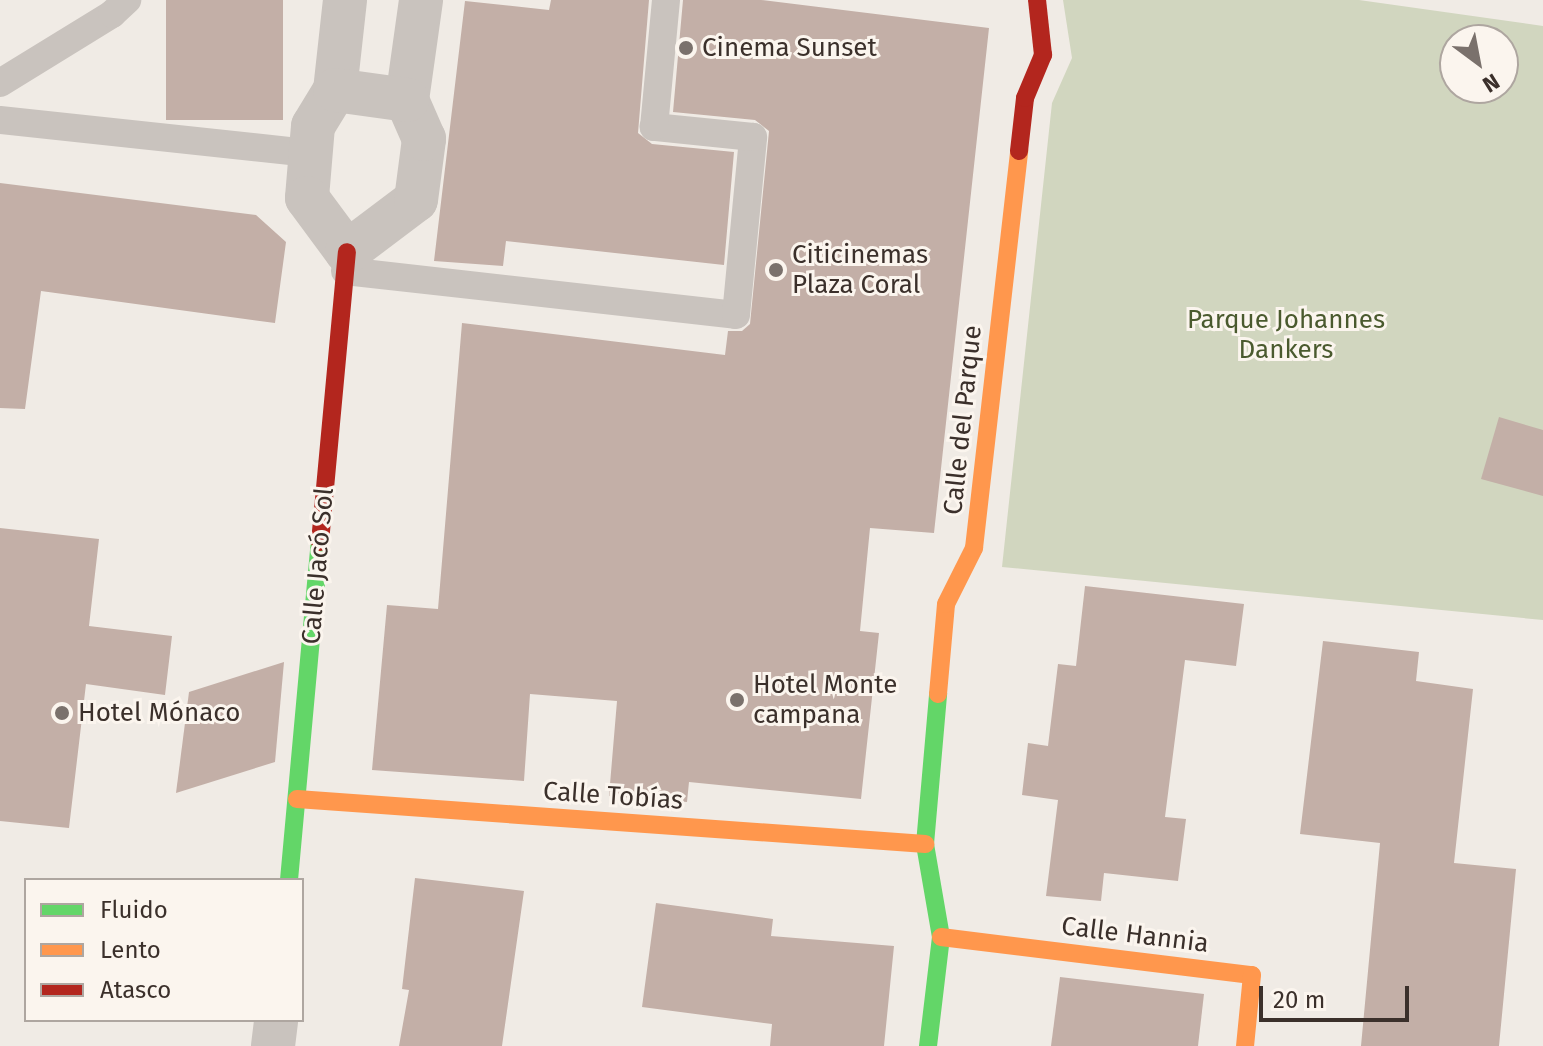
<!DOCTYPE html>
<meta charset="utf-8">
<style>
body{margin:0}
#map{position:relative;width:1543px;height:1046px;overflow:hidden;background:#f0ebe5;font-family:"Fira Sans",sans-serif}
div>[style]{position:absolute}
.green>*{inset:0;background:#d1d6bf}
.building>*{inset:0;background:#c3afa7;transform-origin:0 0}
.lane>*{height:28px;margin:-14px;padding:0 14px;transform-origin:14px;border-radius:14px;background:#c9c3be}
.street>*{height:44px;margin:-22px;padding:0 22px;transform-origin:22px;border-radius:22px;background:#c9c3be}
.fast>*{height:18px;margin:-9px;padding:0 9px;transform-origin:9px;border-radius:9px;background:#63d668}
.slow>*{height:18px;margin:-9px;padding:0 9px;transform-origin:9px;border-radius:9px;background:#ff974d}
.jam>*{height:18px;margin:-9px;padding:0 9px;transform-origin:9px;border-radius:9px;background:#b3261e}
.dots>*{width:22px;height:22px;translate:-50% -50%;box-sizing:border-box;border:4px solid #fbf5ee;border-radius:50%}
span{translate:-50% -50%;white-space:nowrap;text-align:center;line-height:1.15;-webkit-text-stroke:6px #fbf5ee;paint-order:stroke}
.poi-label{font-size:26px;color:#3b302b}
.left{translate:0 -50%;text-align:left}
.park-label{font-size:26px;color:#4a5a2e}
.street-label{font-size:26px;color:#3b302b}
.legend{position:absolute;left:24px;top:878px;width:280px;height:144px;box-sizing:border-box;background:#fbf5ee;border:2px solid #aea6a0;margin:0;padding:10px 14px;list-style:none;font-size:24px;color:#3b302b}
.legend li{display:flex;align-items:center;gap:16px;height:40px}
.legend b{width:40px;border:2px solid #aea6a0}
.north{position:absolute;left:1439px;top:24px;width:80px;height:80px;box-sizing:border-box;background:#fbf5ee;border:2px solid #aea6a0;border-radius:50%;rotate:148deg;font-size:22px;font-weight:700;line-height:32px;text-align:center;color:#3b302b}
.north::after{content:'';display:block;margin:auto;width:28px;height:36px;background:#7a716c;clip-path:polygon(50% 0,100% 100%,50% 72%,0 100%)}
.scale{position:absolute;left:1259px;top:986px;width:150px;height:36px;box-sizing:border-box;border:4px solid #3b302b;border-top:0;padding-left:10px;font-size:24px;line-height:28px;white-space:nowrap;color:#3b302b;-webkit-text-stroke:6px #fbf5ee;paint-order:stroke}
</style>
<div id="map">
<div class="green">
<div style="clip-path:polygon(evenodd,1063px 0,1359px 0,1543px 26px,1543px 620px,1002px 567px,1052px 103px,1072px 58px,1063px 0,1455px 40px,1503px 40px,1503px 88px,1455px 88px,1455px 40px)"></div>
</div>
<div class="building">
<div style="left:166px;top:0;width:117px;height:120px"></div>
<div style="clip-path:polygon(551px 0,649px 0,638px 133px,652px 144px,734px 152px,724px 265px,506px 241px,503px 266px,434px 261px,465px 1px,549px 10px)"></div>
<div style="clip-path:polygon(683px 0,761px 0,989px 28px,934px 533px,870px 528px,860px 631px,879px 633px,861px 799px,689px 782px,687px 802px,609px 796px,617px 701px,530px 694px,524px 781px,372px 770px,387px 605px,438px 609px,462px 323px,725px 355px,728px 331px,742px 331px,750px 324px,769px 131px,755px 120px,673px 112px)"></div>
<div style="clip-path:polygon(0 183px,256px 215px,286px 242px,275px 323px,41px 291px,25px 409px,0 408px)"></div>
<div style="clip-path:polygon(1499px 417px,1543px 430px,1543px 496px,1481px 479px)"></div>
<div style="clip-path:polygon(0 528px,99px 539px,89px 626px,172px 636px,165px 695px,86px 684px,69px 828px,0 821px)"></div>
<div style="clip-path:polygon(1085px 586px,1244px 604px,1236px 666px,1185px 660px,1165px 817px,1186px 819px,1178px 881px,1104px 873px,1101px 901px,1046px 896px,1058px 800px,1022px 795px,1028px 743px,1048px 746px,1058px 664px,1076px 666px)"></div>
<div style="clip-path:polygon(1323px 641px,1419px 652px,1416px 681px,1473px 689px,1454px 863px,1516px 869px,1499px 1046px,1361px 1046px,1380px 843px,1300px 834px)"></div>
<div style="clip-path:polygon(284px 662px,275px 762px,176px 793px,189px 692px)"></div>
<div style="clip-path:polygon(415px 878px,524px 891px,502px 1046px,399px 1046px,409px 990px,402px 989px)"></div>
<div style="clip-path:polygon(656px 903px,773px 919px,771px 936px,894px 946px,884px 1046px,770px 1046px,772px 1024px,642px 1007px)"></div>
<div style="clip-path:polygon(1060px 977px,1204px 994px,1198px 1046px,1051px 1046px)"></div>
</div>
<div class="lane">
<div style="left:0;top:83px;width:132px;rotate:-31.6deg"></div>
<div style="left:112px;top:14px;width:21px;rotate:-43deg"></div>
<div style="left:0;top:120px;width:311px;rotate:6.1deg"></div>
<div style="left:345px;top:271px;width:393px;rotate:6.4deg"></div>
<div style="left:736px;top:315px;width:179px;rotate:-84.5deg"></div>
<div style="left:753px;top:137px;width:100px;rotate:-174.2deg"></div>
<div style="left:654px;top:127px;width:128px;rotate:-84.6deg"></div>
</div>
<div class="street">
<div style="left:345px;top:0;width:91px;rotate:96.3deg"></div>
<div style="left:335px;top:90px;width:42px;rotate:121.4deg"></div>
<div style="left:313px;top:126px;width:72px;rotate:94.8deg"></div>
<div style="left:307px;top:198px;width:67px;rotate:53.5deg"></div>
<div style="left:347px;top:252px;width:86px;rotate:-37deg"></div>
<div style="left:416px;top:200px;width:62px;rotate:-82.5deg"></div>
<div style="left:424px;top:139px;width:43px;rotate:-113.6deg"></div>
<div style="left:407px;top:100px;width:101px;rotate:-82deg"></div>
<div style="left:335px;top:90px;width:73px;rotate:7.9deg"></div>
<div style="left:273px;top:1046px;width:26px;rotate:-83deg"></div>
</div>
<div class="fast">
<div style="left:289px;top:880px;width:339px;rotate:-84.8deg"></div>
<div style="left:928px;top:1046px;width:110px;rotate:-83.2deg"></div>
<div style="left:941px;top:937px;width:94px;rotate:-99.8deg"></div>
<div style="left:925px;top:844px;width:151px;rotate:-85deg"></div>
</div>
<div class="slow">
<div style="left:938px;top:694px;width:90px;rotate:-84.9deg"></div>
<div style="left:946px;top:604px;width:63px;rotate:-63.4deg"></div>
<div style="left:974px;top:548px;width:400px;rotate:-83.5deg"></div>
<div style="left:297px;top:799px;width:630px;rotate:4.1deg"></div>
<div style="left:941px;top:937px;width:313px;rotate:7deg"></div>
<div style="left:1252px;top:975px;width:71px;rotate:95.6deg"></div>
</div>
<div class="jam">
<div style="left:1019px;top:151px;width:53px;rotate:-83.5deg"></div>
<div style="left:1025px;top:98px;width:47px;rotate:-67.3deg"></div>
<div style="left:1043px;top:55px;width:55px;rotate:-96.2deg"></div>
<div style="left:320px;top:542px;width:291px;rotate:-84.7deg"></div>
</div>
<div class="dots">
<div style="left:686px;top:48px;background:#7a716c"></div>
<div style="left:776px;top:270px;background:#7a716c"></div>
<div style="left:737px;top:700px;background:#7a716c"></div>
<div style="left:62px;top:713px;background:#7a716c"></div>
</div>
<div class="poi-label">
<span class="left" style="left:702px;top:48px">Cinema Sunset</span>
<span class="left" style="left:792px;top:270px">Citicinemas<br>Plaza Coral</span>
<span class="left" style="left:753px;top:700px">Hotel Monte<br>campana</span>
<span class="left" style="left:78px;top:713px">Hotel Mónaco</span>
</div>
<div class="park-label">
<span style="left:1286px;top:335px">Parque Johannes<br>Dankers</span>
</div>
<div class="street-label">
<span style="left:963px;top:420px;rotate:-84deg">Calle del Parque</span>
<span style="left:318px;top:566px;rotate:-85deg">Calle Jacó Sol</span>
<span style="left:613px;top:796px;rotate:4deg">Calle Tobías</span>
<span style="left:1135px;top:935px;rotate:7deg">Calle Hannia</span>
</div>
<ul class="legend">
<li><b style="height:10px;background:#63d668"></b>Fluido</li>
<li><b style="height:10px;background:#ff974d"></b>Lento</li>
<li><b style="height:10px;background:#b3261e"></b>Atasco</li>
</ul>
<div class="north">N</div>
<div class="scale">20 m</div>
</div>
